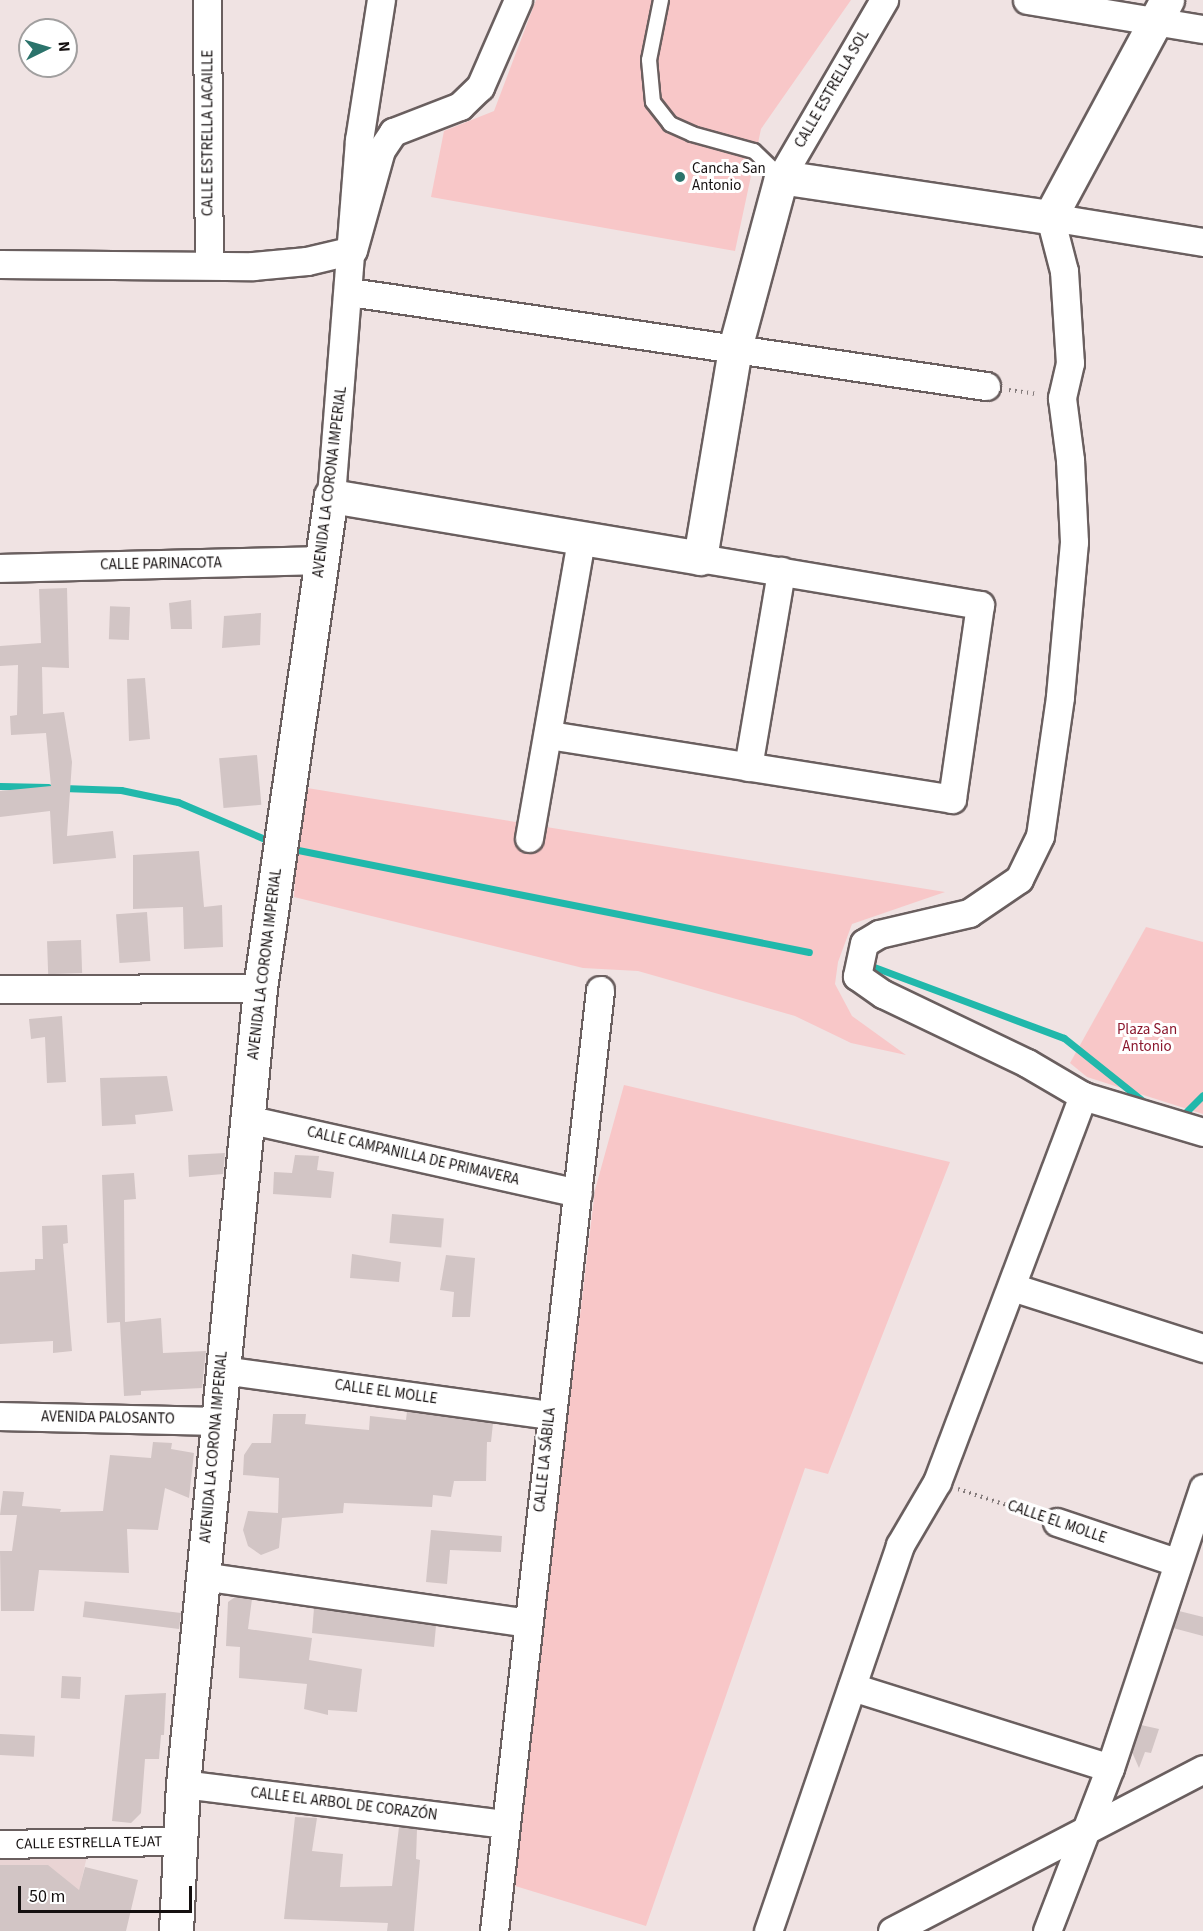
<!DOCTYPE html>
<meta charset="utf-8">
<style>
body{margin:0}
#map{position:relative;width:1203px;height:1931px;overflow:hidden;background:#f0e3e3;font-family:"Source Sans 3",sans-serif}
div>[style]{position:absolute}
.built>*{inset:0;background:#e9d4d4}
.green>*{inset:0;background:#f8c7c8}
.stream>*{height:7px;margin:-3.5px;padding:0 3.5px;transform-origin:3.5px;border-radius:3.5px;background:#21b8ab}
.building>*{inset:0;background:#d2c5c5;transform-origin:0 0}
.path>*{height:4px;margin-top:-2px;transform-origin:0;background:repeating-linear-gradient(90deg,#847b7b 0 1.5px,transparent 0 6px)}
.roads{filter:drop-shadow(2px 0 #6a5f5f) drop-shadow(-2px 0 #6a5f5f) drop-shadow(0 2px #6a5f5f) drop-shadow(0 -2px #6a5f5f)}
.lane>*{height:14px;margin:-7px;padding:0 7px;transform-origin:7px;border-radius:7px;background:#fff}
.street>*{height:27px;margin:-13.5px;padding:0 13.5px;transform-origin:13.5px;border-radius:13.5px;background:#fff}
.secondary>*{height:33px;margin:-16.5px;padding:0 16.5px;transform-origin:16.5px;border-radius:16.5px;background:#fff}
.dots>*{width:16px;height:16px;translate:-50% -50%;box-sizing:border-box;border:3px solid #fff;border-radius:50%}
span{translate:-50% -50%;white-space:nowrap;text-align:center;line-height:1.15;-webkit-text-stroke:6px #fff;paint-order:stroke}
.street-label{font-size:15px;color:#151010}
.poi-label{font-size:15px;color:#151010}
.left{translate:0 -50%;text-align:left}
.park-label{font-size:15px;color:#8b182e}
.north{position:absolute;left:18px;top:18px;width:60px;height:60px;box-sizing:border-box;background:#fff;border:2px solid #a19f9f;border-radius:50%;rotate:85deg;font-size:16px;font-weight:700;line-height:24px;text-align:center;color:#151010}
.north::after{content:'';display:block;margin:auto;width:21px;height:27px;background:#2b736b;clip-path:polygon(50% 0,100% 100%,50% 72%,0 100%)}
.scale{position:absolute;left:18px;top:1886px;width:174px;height:27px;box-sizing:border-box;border:3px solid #151010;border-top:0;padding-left:8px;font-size:18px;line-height:21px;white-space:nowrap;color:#151010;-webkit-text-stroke:4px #fff;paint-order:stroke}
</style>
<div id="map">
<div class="built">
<div style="clip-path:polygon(0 1853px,87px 1856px,70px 1931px,0 1931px)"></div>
</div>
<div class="green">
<div style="clip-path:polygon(536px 0,851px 0,761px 129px,735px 251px,431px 197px,444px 131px,494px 111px)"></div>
<div style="clip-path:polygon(301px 787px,945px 892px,852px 924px,838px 962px,835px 984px,852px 1016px,906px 1055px,851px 1043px,795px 1016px,638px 971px,583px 968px,294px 897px)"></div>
<div style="clip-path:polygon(1146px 927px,1203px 942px,1203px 1114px,1087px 1077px,1070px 1063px)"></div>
<div style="clip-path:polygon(624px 1085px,950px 1162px,828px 1474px,805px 1468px,646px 1926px,512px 1885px,595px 1190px)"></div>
</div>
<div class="stream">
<div style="left:0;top:786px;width:48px;rotate:1.2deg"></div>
<div style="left:63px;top:788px;width:58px;rotate:2deg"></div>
<div style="left:121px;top:790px;width:58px;rotate:11.9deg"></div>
<div style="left:178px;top:802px;width:97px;rotate:23.1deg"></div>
<div style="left:293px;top:849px;width:526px;rotate:11.29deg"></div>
<div style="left:866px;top:964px;width:211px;rotate:20.5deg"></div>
<div style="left:1064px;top:1038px;width:107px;rotate:38.6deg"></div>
<div style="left:1181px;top:1117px;width:31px;rotate:-45deg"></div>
</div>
<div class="building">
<div style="clip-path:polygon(67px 588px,69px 668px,42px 667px,43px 714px,64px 712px,72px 762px,67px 836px,113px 831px,116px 858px,53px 864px,50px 811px,0 817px,0 791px,51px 786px,46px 733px,11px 735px,10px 716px,17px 715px,18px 665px,0 666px,0 646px,41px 643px,39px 589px)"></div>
<div style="clip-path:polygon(191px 600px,192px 629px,171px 629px,169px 603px)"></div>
<div style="left:130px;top:607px;width:33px;height:20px;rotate:92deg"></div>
<div style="clip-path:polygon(261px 613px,260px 645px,222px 648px,224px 616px)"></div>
<div style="clip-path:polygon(145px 678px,150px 739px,129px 741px,127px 679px)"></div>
<div style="left:257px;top:755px;width:50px;height:38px;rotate:85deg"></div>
<div style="clip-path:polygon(199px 851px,204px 907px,222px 905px,223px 947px,184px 949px,183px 907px,133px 909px,133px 855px)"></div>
<div style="left:147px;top:912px;width:49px;height:31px;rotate:86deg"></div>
<div style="left:81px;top:940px;width:33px;height:34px;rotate:88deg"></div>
<div style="clip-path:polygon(62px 1016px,66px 1082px,47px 1083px,45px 1037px,31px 1039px,29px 1019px)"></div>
<div style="clip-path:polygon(167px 1076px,173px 1111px,135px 1115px,136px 1124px,102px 1126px,100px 1078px)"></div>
<div style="clip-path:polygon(225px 1153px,223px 1174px,189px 1177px,188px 1155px)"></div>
<div style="clip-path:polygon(295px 1155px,319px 1156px,317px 1170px,334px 1172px,331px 1198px,273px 1194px,274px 1172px,292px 1173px)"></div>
<div style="clip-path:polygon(134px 1173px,136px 1199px,124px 1200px,125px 1322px,161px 1318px,163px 1353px,206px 1351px,202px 1388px,141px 1391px,141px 1395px,124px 1396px,120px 1322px,107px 1323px,102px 1175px)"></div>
<div style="left:392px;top:1214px;width:52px;height:29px;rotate:5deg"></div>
<div style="clip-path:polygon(67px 1225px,68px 1243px,63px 1244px,72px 1351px,53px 1353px,53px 1341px,0 1344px,0 1272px,35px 1270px,35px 1259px,43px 1259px,42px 1226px)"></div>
<div style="clip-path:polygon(352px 1254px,401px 1262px,399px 1282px,350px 1278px)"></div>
<div style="clip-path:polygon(446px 1255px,475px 1258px,470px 1317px,452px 1317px,454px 1292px,440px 1290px)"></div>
<div style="clip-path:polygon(407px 1411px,493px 1423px,491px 1442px,487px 1442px,486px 1481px,454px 1481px,451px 1497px,433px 1495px,432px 1507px,344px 1503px,343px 1513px,282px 1518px,279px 1548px,261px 1555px,248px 1546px,243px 1530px,248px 1511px,278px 1513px,279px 1478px,243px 1475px,244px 1455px,252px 1443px,271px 1443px,273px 1414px,306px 1414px,305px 1424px,369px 1430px,370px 1416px,406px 1420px)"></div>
<div style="clip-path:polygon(153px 1442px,172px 1443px,171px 1449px,194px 1453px,189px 1498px,165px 1488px,158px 1530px,127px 1529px,129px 1573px,39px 1570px,34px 1611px,1px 1611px,0 1551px,12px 1551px,17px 1515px,0 1515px,3px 1491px,24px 1492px,22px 1506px,61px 1509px,60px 1512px,103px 1511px,110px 1455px,151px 1458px)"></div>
<div style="clip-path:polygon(431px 1530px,502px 1536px,501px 1552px,450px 1550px,447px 1584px,426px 1582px)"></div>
<div style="clip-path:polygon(235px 1597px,252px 1599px,248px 1629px,312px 1638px,309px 1660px,362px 1669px,357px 1712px,328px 1710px,328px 1715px,304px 1709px,307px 1684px,239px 1678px,240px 1647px,226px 1646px,228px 1602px)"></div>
<div style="clip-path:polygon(314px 1608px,436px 1626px,434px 1647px,312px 1633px)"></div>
<div style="clip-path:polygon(1179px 1611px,1203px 1617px,1203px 1636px,1173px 1628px)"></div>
<div style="left:181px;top:1613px;width:16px;height:97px;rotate:97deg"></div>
<div style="left:62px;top:1676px;width:19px;height:22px;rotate:3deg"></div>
<div style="clip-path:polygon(166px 1693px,164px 1735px,161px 1735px,159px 1759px,145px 1759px,141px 1813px,131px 1823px,112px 1821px,125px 1695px)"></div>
<div style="clip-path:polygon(1141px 1725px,1159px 1729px,1151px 1753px,1145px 1752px,1139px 1768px,1132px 1752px)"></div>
<div style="left:0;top:1734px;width:35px;height:21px;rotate:3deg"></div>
<div style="clip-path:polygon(295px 1817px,317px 1818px,312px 1851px,343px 1854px,340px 1887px,392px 1886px,399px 1827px,417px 1829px,416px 1859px,420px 1860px,414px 1931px,387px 1931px,388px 1923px,284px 1919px)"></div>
<div style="clip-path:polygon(0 1865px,48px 1865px,79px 1890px,85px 1867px,138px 1880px,126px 1931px,0 1931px)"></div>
</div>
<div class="path">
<div style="left:1009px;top:390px;width:28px;rotate:8deg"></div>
<div style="left:958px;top:1489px;width:82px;rotate:18.4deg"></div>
</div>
<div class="roads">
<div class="lane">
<div style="left:661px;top:0;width:61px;rotate:101.3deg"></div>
<div style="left:649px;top:60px;width:42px;rotate:84.6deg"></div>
<div style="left:653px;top:102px;width:28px;rotate:52deg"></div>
<div style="left:670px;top:124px;width:24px;rotate:24deg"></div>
<div style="left:692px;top:134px;width:64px;rotate:15.3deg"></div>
<div style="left:754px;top:151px;width:37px;rotate:44deg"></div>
</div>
<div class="street">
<div style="left:207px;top:0;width:265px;rotate:89.6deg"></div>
<div style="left:1027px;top:0;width:178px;rotate:9.4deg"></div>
<div style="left:781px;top:177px;width:205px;rotate:-59.8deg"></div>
<div style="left:1203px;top:242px;width:155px;rotate:-170.7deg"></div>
<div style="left:1050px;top:217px;width:56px;rotate:75.5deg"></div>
<div style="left:1064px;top:271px;width:92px;rotate:86.3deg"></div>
<div style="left:1070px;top:363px;width:36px;rotate:103deg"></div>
<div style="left:1062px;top:398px;width:63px;rotate:82.6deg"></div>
<div style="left:1070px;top:460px;width:82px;rotate:87.2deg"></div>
<div style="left:1074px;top:542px;width:156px;rotate:95.2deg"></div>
<div style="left:1060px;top:697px;width:140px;rotate:98.2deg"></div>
<div style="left:1040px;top:836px;width:48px;rotate:116deg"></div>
<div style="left:1019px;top:879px;width:60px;rotate:145.8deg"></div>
<div style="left:969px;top:913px;width:92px;rotate:166.9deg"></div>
<div style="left:879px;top:934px;width:17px;rotate:149deg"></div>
<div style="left:864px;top:943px;width:34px;rotate:102deg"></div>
<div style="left:857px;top:976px;width:32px;rotate:35deg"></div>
<div style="left:883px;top:994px;width:160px;rotate:25.6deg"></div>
<div style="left:1027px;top:1063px;width:65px;rotate:30.5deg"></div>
<div style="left:1083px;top:1096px;width:125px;rotate:16.7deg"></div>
<div style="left:0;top:264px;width:253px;rotate:0.5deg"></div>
<div style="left:253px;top:266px;width:54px;rotate:-5.3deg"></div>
<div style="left:307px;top:261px;width:47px;rotate:-13.4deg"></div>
<div style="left:353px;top:250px;width:104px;rotate:-74.4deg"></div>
<div style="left:381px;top:150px;width:22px;rotate:-56deg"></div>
<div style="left:393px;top:132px;width:72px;rotate:-21.2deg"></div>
<div style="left:460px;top:106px;width:28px;rotate:-44deg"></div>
<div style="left:480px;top:87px;width:95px;rotate:-66.4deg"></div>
<div style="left:350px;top:292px;width:643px;rotate:8.41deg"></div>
<div style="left:331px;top:496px;width:357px;rotate:-85.5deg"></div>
<div style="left:359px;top:140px;width:142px;rotate:-81.1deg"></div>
<div style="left:0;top:568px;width:321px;rotate:-1.4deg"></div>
<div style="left:549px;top:735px;width:408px;rotate:9deg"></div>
<div style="left:952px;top:799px;width:196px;rotate:-81.8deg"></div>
<div style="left:980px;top:605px;width:284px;rotate:-170.5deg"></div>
<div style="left:748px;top:767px;width:199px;rotate:-80.4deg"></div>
<div style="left:529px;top:838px;width:303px;rotate:-80.1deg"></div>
<div style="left:0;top:989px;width:260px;rotate:-0.2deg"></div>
<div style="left:247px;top:1119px;width:339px;rotate:12.6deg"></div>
<div style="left:1012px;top:1287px;width:201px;rotate:17.7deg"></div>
<div style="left:222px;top:1370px;width:331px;rotate:7.8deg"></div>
<div style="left:0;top:1416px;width:216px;rotate:1.3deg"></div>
<div style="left:1057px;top:1522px;width:126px;rotate:18.6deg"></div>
<div style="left:202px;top:1576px;width:328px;rotate:8.2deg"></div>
<div style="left:852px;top:1687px;width:270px;rotate:17.4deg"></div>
<div style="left:183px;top:1784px;width:324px;rotate:7.1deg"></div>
<div style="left:0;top:1844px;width:178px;rotate:-1deg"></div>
<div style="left:494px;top:1931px;width:947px;rotate:-83.57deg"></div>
<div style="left:768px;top:1931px;width:408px;rotate:-71.1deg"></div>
<div style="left:900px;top:1545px;width:73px;rotate:-59.6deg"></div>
<div style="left:937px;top:1482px;width:413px;rotate:-69.3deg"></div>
<div style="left:892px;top:1931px;width:351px;rotate:-27.5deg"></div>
<div style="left:1047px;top:1931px;width:175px;rotate:-68.9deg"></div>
<div style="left:1110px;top:1768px;width:295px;rotate:-71.6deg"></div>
</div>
<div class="secondary">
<div style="left:176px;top:1931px;width:147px;rotate:-87.3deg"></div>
<div style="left:183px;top:1784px;width:800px;rotate:-84.47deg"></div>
<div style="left:260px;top:988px;width:497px;rotate:-81.8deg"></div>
<div style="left:331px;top:496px;width:374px;rotate:9.5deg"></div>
<div style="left:700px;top:558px;width:213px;rotate:-80.5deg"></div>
<div style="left:735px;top:348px;width:177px;rotate:-74.9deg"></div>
<div style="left:781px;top:177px;width:272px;rotate:8.5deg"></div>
<div style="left:1050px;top:217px;width:247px;rotate:-61.7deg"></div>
</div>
</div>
<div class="dots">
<div style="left:680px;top:177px;background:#2b736b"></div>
</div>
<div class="street-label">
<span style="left:832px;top:89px;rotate:-60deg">CALLE ESTRELLA SOL</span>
<span style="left:208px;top:133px;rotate:-90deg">CALLE ESTRELLA LACAILLE</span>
<span style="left:330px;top:482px;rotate:-83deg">AVENIDA LA CORONA IMPERIAL</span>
<span style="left:161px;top:564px;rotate:-1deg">CALLE PARINACOTA</span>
<span style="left:265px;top:964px;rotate:-83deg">AVENIDA LA CORONA IMPERIAL</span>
<span style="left:413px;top:1156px;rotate:13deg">CALLE CAMPANILLA DE PRIMAVERA</span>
<span style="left:386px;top:1392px;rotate:8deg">CALLE EL MOLLE</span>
<span style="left:108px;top:1418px;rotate:1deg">AVENIDA PALOSANTO</span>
<span style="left:214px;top:1447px;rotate:-85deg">AVENIDA LA CORONA IMPERIAL</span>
<span style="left:545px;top:1460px;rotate:-84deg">CALLE LA SÁBILA</span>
<span style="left:1057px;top:1522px;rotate:19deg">CALLE EL MOLLE</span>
<span style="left:344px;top:1804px;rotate:7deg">CALLE EL ARBOL DE CORAZÓN</span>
<span style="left:89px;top:1843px;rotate:-1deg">CALLE ESTRELLA TEJAT</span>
</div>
<div class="poi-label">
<span class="left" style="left:692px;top:177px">Cancha San<br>Antonio</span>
</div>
<div class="park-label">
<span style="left:1147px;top:1038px">Plaza San<br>Antonio</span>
</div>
<div class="north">N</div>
<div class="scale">50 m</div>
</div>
